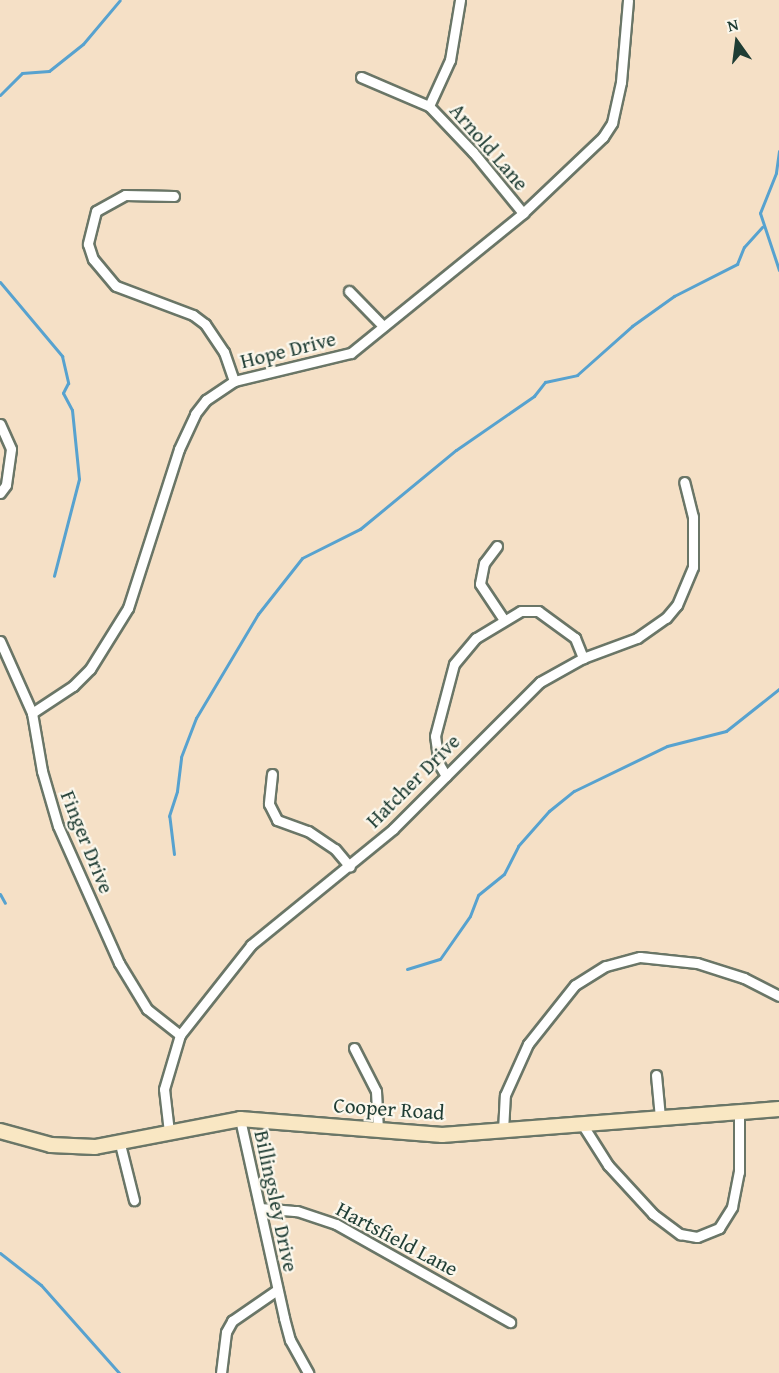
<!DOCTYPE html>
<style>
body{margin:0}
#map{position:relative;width:779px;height:1373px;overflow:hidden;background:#f5e0c6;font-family:"Gentium Book Plus",serif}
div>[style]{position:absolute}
.stream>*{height:3px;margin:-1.5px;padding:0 1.5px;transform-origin:1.5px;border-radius:1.5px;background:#57a2cf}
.roads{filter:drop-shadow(2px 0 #6a7667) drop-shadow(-2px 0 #6a7667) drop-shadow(0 2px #6a7667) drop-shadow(0 -2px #6a7667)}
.street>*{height:9px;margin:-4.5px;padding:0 4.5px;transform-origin:4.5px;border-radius:4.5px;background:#fff}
.secondary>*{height:14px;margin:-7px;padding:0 7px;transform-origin:7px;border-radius:7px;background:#f9e7c3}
span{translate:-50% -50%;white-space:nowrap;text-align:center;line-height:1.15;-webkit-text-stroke:4.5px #fbf7ec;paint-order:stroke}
.street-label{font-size:21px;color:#1f3d34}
.north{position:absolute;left:707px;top:12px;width:60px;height:60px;-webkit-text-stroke:4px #fbf7ec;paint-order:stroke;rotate:346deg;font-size:16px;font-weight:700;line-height:24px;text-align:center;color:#1f3d34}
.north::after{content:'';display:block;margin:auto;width:21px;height:27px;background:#1f3d34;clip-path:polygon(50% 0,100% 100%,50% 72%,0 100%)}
</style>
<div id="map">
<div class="stream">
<div style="left:0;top:95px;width:31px;rotate:-45deg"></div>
<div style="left:22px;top:73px;width:27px;rotate:-4deg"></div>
<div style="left:49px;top:71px;width:43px;rotate:-38.5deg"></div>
<div style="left:83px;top:44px;width:57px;rotate:-49.9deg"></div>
<div style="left:779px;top:151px;width:22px;rotate:98deg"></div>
<div style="left:776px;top:173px;width:43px;rotate:111.8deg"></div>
<div style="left:760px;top:213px;width:60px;rotate:71.6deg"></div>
<div style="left:0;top:282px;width:97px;rotate:50deg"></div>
<div style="left:62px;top:356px;width:28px;rotate:77deg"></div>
<div style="left:68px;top:383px;width:11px;rotate:117deg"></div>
<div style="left:63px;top:393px;width:19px;rotate:62deg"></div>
<div style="left:72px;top:410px;width:69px;rotate:84.2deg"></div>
<div style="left:79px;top:479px;width:100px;rotate:104.5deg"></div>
<div style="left:174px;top:854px;width:38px;rotate:-97deg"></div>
<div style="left:169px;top:816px;width:26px;rotate:-72deg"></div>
<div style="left:177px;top:791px;width:34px;rotate:-83deg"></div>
<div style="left:181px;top:757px;width:42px;rotate:-69deg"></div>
<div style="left:196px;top:718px;width:121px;rotate:-59.2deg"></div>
<div style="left:258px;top:614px;width:71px;rotate:-51.8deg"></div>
<div style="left:302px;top:558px;width:65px;rotate:-26.6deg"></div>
<div style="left:360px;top:529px;width:124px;rotate:-39.5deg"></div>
<div style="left:456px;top:450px;width:95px;rotate:-34.7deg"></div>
<div style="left:534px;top:396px;width:18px;rotate:-52deg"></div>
<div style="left:545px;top:382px;width:33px;rotate:-12deg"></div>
<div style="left:577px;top:375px;width:74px;rotate:-41.7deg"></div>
<div style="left:632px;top:326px;width:52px;rotate:-35.5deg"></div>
<div style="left:674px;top:296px;width:71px;rotate:-26.9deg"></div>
<div style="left:737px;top:264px;width:18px;rotate:-68deg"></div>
<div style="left:744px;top:247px;width:27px;rotate:-48deg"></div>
<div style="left:0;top:894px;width:10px;rotate:61deg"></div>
<div style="left:407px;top:969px;width:34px;rotate:-17deg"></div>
<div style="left:440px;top:959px;width:52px;rotate:-55.1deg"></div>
<div style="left:470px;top:916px;width:22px;rotate:-69deg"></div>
<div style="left:478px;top:895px;width:33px;rotate:-39deg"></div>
<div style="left:504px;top:874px;width:31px;rotate:-63deg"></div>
<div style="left:518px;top:846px;width:47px;rotate:-48.5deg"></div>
<div style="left:549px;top:811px;width:32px;rotate:-39deg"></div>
<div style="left:574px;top:791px;width:103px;rotate:-25.8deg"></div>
<div style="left:667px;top:746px;width:61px;rotate:-14.3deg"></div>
<div style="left:726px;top:731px;width:68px;rotate:-38.4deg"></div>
<div style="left:0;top:1253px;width:52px;rotate:38deg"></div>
<div style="left:41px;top:1285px;width:118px;rotate:48.4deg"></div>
</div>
<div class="roads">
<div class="street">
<div style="left:361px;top:77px;width:74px;rotate:23.1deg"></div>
<div style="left:429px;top:106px;width:64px;rotate:46.3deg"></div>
<div style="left:473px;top:152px;width:79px;rotate:50.7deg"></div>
<div style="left:429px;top:106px;width:51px;rotate:-65.5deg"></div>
<div style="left:450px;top:60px;width:61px;rotate:-80.5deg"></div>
<div style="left:174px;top:196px;width:49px;rotate:-178.8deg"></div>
<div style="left:125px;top:195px;width:33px;rotate:151deg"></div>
<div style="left:96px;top:211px;width:34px;rotate:104deg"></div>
<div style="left:88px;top:244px;width:16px;rotate:72deg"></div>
<div style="left:93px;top:259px;width:35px;rotate:50deg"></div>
<div style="left:116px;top:286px;width:82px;rotate:20.6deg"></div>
<div style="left:193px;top:315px;width:15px;rotate:37deg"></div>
<div style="left:205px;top:324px;width:34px;rotate:56deg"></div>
<div style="left:224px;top:352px;width:31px;rotate:71deg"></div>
<div style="left:349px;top:291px;width:49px;rotate:45.8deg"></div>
<div style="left:0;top:424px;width:27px;rotate:66deg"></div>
<div style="left:11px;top:449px;width:36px;rotate:98deg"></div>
<div style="left:6px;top:485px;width:10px;rotate:127deg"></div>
<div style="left:497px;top:546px;width:21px;rotate:127deg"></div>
<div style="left:484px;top:563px;width:21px;rotate:101deg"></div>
<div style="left:480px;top:584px;width:43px;rotate:56.3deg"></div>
<div style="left:0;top:641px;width:79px;rotate:66deg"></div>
<div style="left:32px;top:713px;width:59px;rotate:80.2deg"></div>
<div style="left:42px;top:771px;width:57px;rotate:73.8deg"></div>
<div style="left:58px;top:826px;width:150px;rotate:66deg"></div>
<div style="left:119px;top:963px;width:54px;rotate:58.7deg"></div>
<div style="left:147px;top:1009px;width:42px;rotate:38.2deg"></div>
<div style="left:32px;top:713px;width:49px;rotate:-33.4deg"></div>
<div style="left:73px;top:686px;width:24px;rotate:-45deg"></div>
<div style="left:90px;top:669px;width:72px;rotate:-58.1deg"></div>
<div style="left:128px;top:608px;width:167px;rotate:-72.2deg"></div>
<div style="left:179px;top:449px;width:38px;rotate:-65deg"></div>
<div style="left:195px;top:414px;width:18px;rotate:-52deg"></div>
<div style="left:206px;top:400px;width:34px;rotate:-34deg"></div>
<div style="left:234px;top:381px;width:120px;rotate:-13.5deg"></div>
<div style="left:351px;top:353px;width:222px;rotate:-39.1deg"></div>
<div style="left:523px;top:213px;width:110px;rotate:-43.5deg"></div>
<div style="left:603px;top:137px;width:17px;rotate:-57deg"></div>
<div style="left:612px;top:123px;width:42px;rotate:-77.6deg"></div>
<div style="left:621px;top:82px;width:82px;rotate:-85.1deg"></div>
<div style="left:272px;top:774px;width:30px;rotate:96deg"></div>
<div style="left:269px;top:804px;width:18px;rotate:63deg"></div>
<div style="left:277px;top:820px;width:33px;rotate:20deg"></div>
<div style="left:308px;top:831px;width:32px;rotate:34deg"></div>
<div style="left:335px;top:849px;width:23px;rotate:50deg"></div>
<div style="left:446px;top:776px;width:14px;rotate:-120deg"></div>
<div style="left:439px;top:764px;width:28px;rotate:-98deg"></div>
<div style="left:435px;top:736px;width:74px;rotate:-75.2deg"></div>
<div style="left:454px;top:664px;width:34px;rotate:-50deg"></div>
<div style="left:476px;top:638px;width:52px;rotate:-31deg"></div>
<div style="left:521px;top:611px;width:17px"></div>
<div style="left:538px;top:611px;width:46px;rotate:36.1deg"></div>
<div style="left:575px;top:638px;width:22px;rotate:68deg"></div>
<div style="left:354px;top:1048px;width:48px;rotate:62.9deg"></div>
<div style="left:376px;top:1091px;width:40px;rotate:87.1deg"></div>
<div style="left:656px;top:1075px;width:42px;rotate:84.6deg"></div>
<div style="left:240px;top:1119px;width:204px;rotate:77.5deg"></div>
<div style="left:284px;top:1318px;width:23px;rotate:75deg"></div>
<div style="left:290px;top:1340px;width:38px;rotate:61deg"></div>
<div style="left:582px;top:1124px;width:49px;rotate:57.6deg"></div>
<div style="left:608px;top:1165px;width:67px;rotate:47.4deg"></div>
<div style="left:653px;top:1214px;width:34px;rotate:37deg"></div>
<div style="left:680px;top:1234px;width:17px;rotate:10deg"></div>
<div style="left:697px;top:1237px;width:24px;rotate:-22deg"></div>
<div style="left:719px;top:1228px;width:25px;rotate:-58deg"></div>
<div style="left:732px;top:1207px;width:36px;rotate:-79deg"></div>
<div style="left:739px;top:1172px;width:61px;rotate:-90deg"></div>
<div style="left:503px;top:1131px;width:36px;rotate:-87deg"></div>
<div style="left:505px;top:1095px;width:56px;rotate:-65.7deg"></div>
<div style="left:528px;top:1044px;width:75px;rotate:-51.5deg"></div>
<div style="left:575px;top:985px;width:36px;rotate:-32deg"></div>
<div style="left:606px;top:966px;width:35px;rotate:-15deg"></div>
<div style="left:640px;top:957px;width:57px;rotate:6deg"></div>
<div style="left:697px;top:963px;width:49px;rotate:17.7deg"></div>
<div style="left:744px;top:978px;width:39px;rotate:27deg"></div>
<div style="left:169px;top:1132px;width:43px;rotate:-96.6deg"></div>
<div style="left:164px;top:1089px;width:56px;rotate:-73.5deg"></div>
<div style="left:180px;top:1035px;width:115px;rotate:-51.7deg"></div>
<div style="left:251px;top:945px;width:183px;rotate:-39.2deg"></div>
<div style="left:393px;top:829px;width:208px;rotate:-45deg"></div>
<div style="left:540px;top:682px;width:49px;rotate:-29.2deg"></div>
<div style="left:583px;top:658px;width:58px;rotate:-20.3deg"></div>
<div style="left:637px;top:638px;width:35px;rotate:-35deg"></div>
<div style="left:666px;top:618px;width:17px;rotate:-50deg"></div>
<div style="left:677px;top:605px;width:41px;rotate:-67.2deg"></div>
<div style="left:693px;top:567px;width:50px;rotate:-90deg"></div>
<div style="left:693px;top:517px;width:36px;rotate:-104deg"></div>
<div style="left:120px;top:1144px;width:58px;rotate:76deg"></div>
<div style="left:260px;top:1208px;width:37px;rotate:5deg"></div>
<div style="left:297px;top:1211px;width:41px;rotate:18.4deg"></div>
<div style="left:336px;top:1224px;width:200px;rotate:29.4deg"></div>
<div style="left:221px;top:1373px;width:41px;rotate:-83deg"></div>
<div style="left:226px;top:1332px;width:13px;rotate:-61deg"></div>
<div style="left:232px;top:1321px;width:55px;rotate:-34.6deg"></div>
</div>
<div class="secondary">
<div style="left:0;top:1131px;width:53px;rotate:15.4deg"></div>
<div style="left:51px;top:1145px;width:44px;rotate:2.6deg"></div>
<div style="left:95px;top:1147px;width:148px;rotate:-10.9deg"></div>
<div style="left:240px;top:1119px;width:203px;rotate:4.5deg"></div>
<div style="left:442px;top:1135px;width:338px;rotate:-4.4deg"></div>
</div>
</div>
<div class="street-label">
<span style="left:489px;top:147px;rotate:49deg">Arnold Lane</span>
<span style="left:288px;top:350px;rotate:-14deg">Hope Drive</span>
<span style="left:413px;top:781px;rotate:-45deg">Hatcher Drive</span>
<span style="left:87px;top:842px;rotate:68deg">Finger Drive</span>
<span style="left:389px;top:1109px;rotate:4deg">Cooper Road</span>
<span style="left:276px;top:1201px;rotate:78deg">Billingsley Drive</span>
<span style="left:397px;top:1239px;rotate:28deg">Hartsfield Lane</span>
</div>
<div class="north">N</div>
</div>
